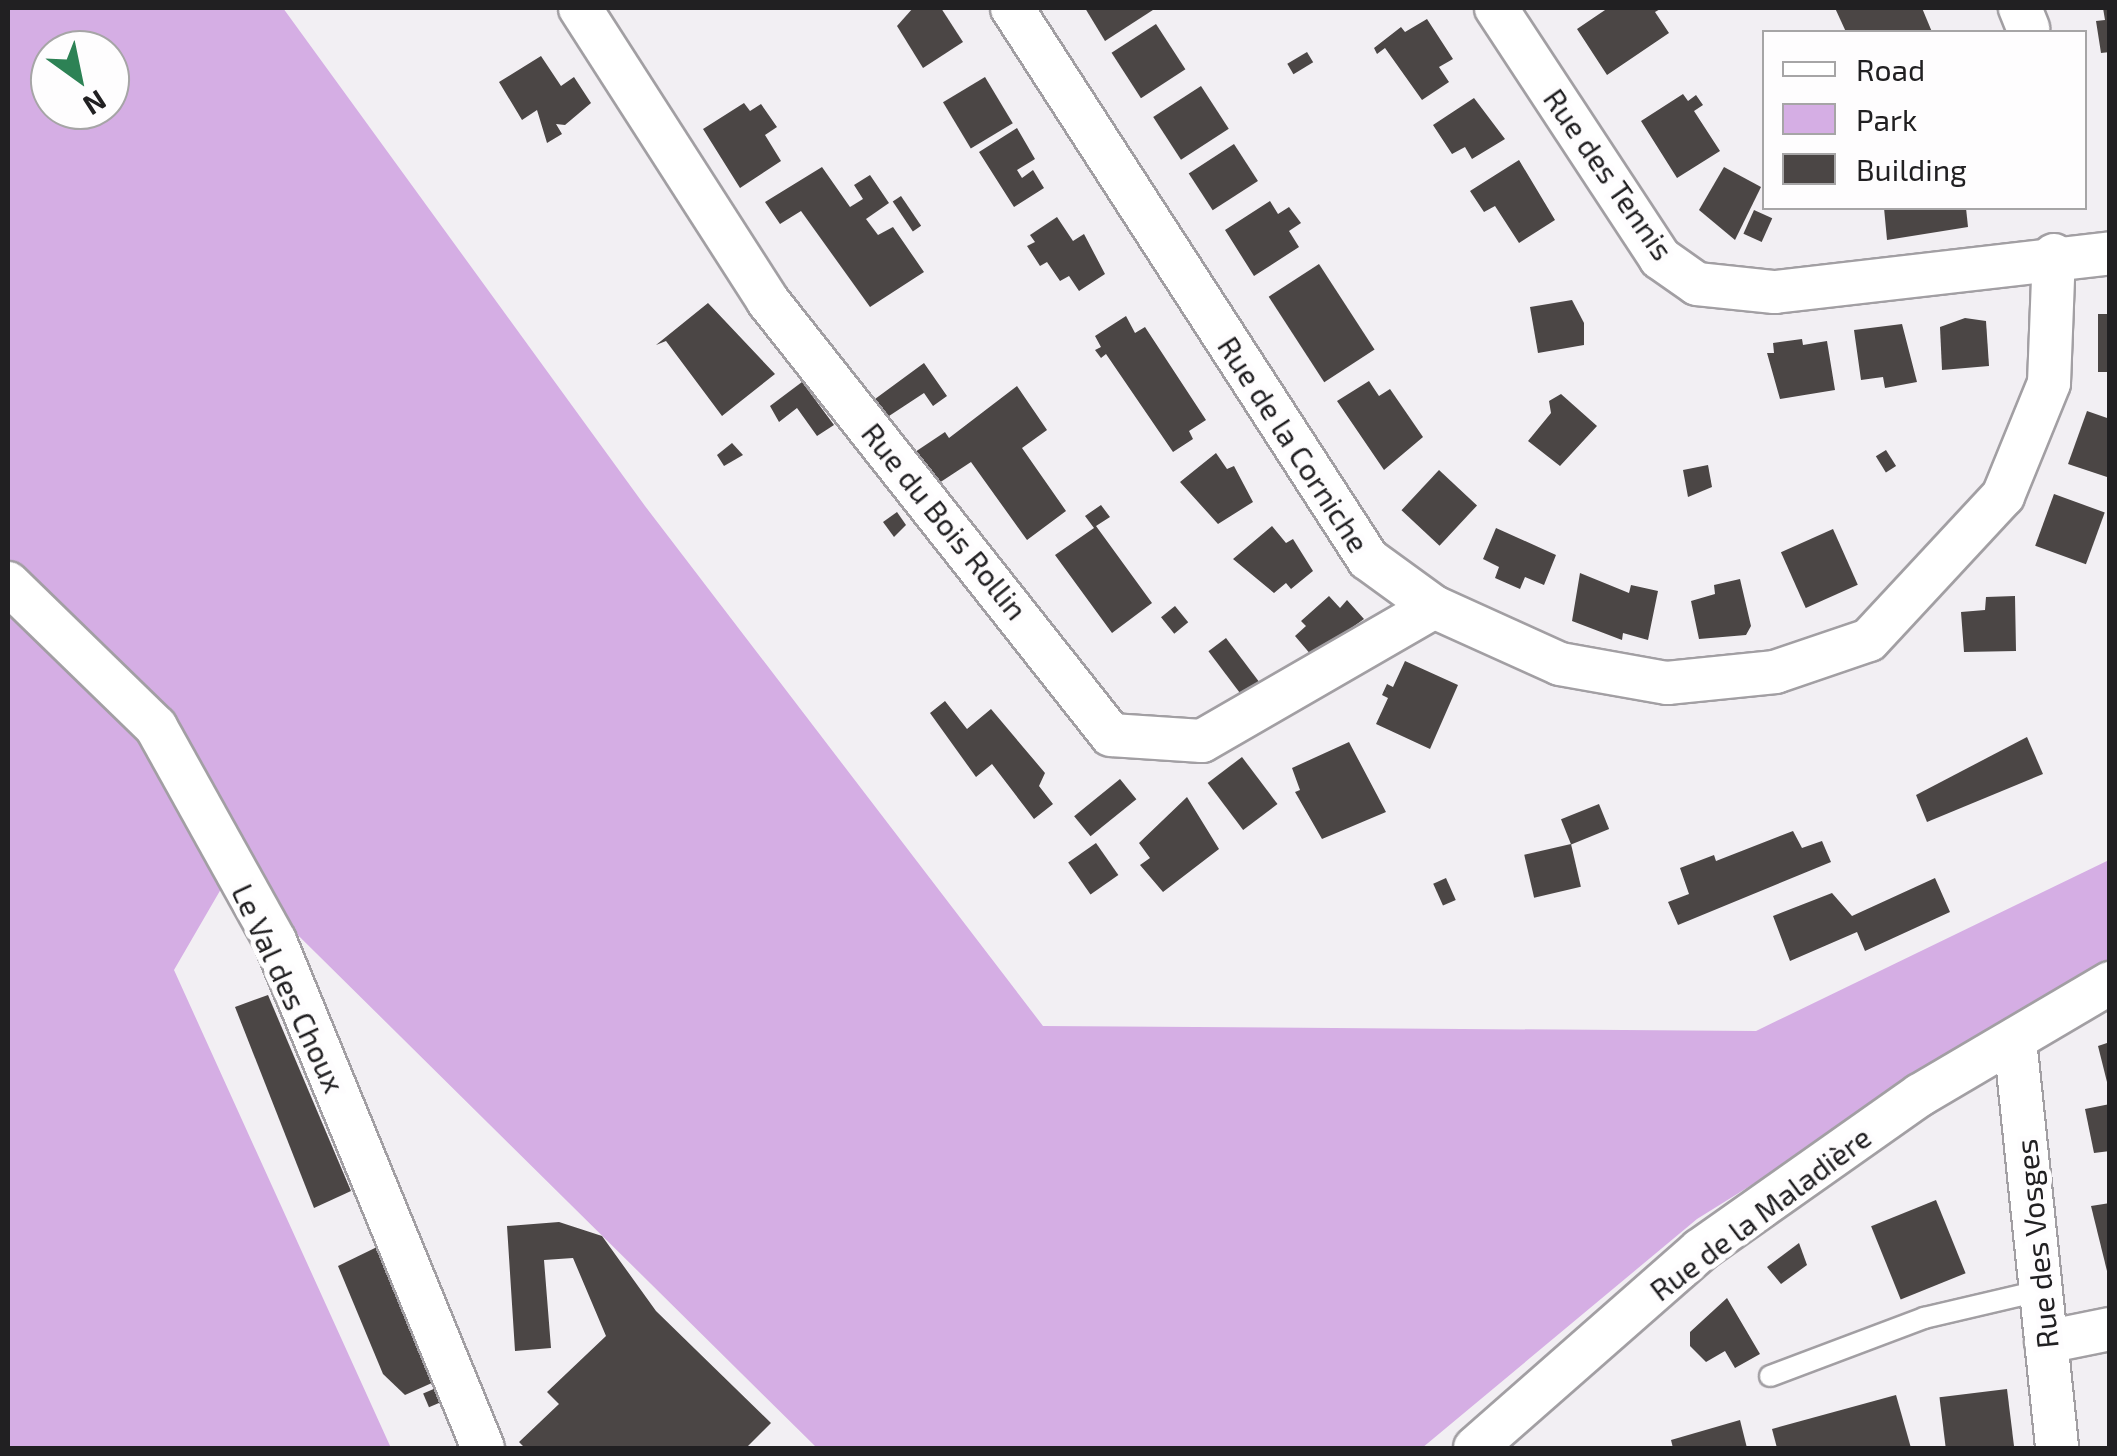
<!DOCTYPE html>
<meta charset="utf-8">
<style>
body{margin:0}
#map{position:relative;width:2117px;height:1456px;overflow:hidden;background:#f2eff3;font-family:"Exo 2",sans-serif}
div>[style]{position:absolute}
.green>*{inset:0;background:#d5aee4}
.building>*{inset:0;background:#4b4645;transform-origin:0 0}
.roads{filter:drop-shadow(2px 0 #a29fa3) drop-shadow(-2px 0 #a29fa3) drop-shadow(0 2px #a29fa3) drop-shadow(0 -2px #a29fa3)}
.service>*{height:20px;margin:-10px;padding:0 10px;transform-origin:10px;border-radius:10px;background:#fff}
.minor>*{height:42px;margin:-21px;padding:0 21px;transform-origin:21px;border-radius:21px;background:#fff}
span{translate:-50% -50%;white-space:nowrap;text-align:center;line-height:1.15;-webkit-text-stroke:10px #fefdfe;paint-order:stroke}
.street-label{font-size:30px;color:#212022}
.frame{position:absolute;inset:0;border:10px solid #212022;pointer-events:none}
.legend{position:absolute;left:1762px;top:30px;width:325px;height:180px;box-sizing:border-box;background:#fefdfe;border:2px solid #a6a5a6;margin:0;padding:12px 18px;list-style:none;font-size:30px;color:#212022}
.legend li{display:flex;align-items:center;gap:20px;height:50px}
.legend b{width:50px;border:2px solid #a6a5a6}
.north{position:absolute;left:30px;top:30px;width:100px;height:100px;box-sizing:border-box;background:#fefdfe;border:2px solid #a6a5a6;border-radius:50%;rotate:147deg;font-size:28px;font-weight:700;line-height:40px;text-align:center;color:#212022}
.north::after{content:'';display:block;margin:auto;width:35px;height:45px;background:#2d8255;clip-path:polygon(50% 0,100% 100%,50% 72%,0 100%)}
</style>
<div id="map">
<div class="green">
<div style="clip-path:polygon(evenodd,8px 8px,283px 8px,645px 506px,1043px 1026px,1756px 1031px,2109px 860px,2109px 962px,1697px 1219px,1422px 1448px,817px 1448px,232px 870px,174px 970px,391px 1448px,8px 1448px,8px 8px,50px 50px,110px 50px,110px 110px,50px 110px,50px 50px)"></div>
</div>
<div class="building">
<div style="clip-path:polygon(913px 8px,941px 8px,963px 42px,923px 68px,897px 26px)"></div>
<div style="clip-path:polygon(1085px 8px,1156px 8px,1105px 41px)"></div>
<div style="clip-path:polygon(1608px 8px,1662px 8px,1655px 12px,1669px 33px,1607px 75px,1577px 29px)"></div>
<div style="clip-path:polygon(1835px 8px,1922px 8px,1932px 32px,1846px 32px)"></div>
<div style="clip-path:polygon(2103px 8px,2110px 8px,2110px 52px,2101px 53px,2096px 21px,2105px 20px)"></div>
<div style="clip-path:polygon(1427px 19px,1453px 59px,1439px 67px,1449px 82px,1422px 100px,1385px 48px,1377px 54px,1374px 48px,1401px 27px,1405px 32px)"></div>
<div style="left:1156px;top:24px;width:54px;height:53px;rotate:57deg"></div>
<div style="left:1307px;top:52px;width:12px;height:23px;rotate:59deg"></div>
<div style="clip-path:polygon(541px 56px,561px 86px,574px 77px,591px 103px,565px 125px,556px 124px,562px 134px,547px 143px,537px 110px,522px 120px,499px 82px)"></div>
<div style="left:985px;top:77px;width:54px;height:49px;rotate:59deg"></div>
<div style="left:1201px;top:86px;width:51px;height:57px;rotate:57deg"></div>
<div style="clip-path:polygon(1683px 94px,1688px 101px,1696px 95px,1703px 105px,1694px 111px,1720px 151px,1677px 178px,1641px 121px)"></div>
<div style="clip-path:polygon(1474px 98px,1505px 139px,1472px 159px,1465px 147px,1452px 154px,1433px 125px)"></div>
<div style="clip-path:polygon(744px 103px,750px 111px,761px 104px,777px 127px,765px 135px,781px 161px,740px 188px,703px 129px)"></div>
<div style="clip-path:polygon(1017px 128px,1035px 159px,1017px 170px,1022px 178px,1033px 170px,1044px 188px,1014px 207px,979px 152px)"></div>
<div style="left:1234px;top:144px;width:44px;height:54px;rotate:57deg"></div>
<div style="clip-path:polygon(1519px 160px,1555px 220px,1519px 243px,1495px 206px,1484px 212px,1470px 191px)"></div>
<div style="clip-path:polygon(822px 167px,850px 207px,863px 199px,854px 185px,870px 175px,889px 203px,866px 219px,878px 235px,893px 227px,924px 272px,870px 307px,801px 211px,780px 224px,765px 202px)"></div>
<div style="clip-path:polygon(1724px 167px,1761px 187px,1735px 240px,1699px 210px)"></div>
<div style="left:901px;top:196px;width:36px;height:10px;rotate:56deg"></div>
<div style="clip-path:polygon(1270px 201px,1278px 214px,1289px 207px,1301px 223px,1289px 231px,1299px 247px,1254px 276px,1225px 230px)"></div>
<div style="clip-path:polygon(1884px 208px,1966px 208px,1968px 227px,1887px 240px)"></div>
<div style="left:1754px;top:210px;width:20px;height:26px;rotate:24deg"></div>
<div style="clip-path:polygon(1057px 217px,1073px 241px,1084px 234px,1105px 274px,1079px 291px,1069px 276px,1060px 281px,1047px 262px,1040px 266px,1027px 246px,1035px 242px,1030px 235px)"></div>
<div style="left:1319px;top:264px;width:102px;height:60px;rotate:57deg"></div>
<div style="clip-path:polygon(1572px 300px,1584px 323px,1584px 345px,1538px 353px,1530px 307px)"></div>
<div style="clip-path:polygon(708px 303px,775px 374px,722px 416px,666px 341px,656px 345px)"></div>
<div style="left:2098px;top:314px;width:12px;height:58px"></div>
<div style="clip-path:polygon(1126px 316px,1135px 333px,1145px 327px,1206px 420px,1189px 431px,1193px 439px,1173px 452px,1106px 354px,1101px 358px,1095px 350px,1101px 347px,1095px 336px)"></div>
<div style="clip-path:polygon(1965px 318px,1986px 321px,1989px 366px,1942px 370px,1940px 327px)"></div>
<div style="clip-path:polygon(1902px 324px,1917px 382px,1885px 388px,1883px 377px,1861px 380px,1854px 330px)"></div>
<div style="clip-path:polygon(1802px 339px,1803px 345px,1827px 341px,1835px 390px,1780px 399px,1767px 353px,1774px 353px,1773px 343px)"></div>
<div style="clip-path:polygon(924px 363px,947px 396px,933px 406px,924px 393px,889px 416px,875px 399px)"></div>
<div style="clip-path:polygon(1369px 381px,1379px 396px,1390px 389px,1423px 437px,1384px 470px,1337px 401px)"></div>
<div style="clip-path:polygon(802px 382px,834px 425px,817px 436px,797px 408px,779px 422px,770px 406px)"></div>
<div style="clip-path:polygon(1017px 386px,1047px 430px,1022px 448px,1066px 511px,1027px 540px,971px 462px,936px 485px,915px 452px,945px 432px,949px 438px)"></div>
<div style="clip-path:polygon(1561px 394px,1597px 426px,1560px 466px,1528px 441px,1551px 413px,1549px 401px)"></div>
<div style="clip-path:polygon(2087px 411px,2110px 419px,2110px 478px,2068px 464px)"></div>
<div style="clip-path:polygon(732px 443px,743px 455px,724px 466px,717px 455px)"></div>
<div style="left:1886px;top:450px;width:19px;height:12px;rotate:58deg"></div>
<div style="clip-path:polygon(1216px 453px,1227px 469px,1234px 466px,1253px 502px,1218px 524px,1180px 482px)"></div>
<div style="clip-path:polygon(1708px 465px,1712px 487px,1688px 497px,1683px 470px)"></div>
<div style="left:1439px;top:470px;width:52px;height:55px;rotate:43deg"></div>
<div style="left:2054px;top:494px;width:54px;height:55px;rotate:20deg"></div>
<div style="clip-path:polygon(1101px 505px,1110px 517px,1096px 526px,1152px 603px,1112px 633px,1055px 555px,1094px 528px,1085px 516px)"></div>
<div style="clip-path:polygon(897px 512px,906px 525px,894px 537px,883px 522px)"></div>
<div style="clip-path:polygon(1272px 526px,1286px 543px,1293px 539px,1313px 571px,1291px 589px,1286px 583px,1274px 593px,1233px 559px)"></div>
<div style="clip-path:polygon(1496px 528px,1556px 555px,1544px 585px,1525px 577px,1520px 589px,1495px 578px,1499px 567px,1483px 559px)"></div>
<div style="left:1833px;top:529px;width:61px;height:57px;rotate:66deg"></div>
<div style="clip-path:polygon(1580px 573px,1629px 593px,1631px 585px,1658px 591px,1648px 640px,1623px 633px,1622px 640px,1572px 621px)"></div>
<div style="clip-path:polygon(1740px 579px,1751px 626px,1746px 635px,1699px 639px,1691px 601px,1715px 594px,1714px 585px)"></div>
<div style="clip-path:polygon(1329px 596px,1340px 608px,1347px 600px,1364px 619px,1312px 656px,1295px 636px,1306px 626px,1301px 621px)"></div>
<div style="clip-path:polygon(2015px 596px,2016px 651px,1964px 652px,1961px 612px,1985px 610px,1986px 597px)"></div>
<div style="left:1175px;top:606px;width:21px;height:18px;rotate:51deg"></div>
<div style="left:1226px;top:638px;width:58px;height:22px;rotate:53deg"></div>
<div style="clip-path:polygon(1405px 661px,1458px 685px,1430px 749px,1376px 724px,1388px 698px,1382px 695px,1387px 684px,1393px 687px)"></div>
<div style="clip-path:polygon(945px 701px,967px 729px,991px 709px,1045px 773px,1039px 786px,1053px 804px,1034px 819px,992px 764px,976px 777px,930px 713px)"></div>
<div style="clip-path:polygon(2027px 737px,2043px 774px,1927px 822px,1916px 795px)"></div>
<div style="clip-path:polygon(1349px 742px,1386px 812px,1322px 839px,1295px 792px,1300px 790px,1292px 768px)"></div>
<div style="left:1242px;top:757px;width:59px;height:43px;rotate:53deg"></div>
<div style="left:1120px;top:779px;width:26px;height:59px;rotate:51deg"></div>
<div style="clip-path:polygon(1187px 797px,1219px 849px,1163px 892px,1140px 865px,1150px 858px,1139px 843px)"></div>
<div style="left:1599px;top:804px;width:27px;height:41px;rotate:68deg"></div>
<div style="clip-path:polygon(1793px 831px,1802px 848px,1822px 841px,1831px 862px,1678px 925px,1668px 902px,1689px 894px,1680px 868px,1714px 855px,1716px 861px)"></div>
<div style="left:1096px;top:843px;width:39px;height:34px;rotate:55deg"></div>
<div style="left:1571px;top:844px;width:44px;height:48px;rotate:77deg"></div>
<div style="left:1446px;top:878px;width:24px;height:14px;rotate:66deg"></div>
<div style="clip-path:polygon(1935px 878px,1950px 912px,1865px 951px,1857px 932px,1790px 961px,1773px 916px,1832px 893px,1852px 916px)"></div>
<div style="clip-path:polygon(268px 995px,351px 1191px,314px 1208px,235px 1007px)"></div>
<div style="clip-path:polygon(2110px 1042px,2110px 1085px,2108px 1086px,2098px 1046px)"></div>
<div style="clip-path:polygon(2110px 1104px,2110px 1151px,2094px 1153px,2085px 1109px)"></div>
<div style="left:1936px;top:1200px;width:79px;height:70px;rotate:68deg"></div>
<div style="clip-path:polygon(2110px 1203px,2110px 1271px,2107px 1271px,2091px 1206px)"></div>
<div style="clip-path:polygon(559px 1222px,602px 1236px,656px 1311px,771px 1423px,747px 1447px,525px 1448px,519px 1442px,559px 1404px,547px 1392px,606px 1336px,573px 1258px,544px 1260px,551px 1348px,515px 1351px,507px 1226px)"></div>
<div style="clip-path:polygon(1799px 1243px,1807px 1265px,1781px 1284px,1767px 1267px)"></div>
<div style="clip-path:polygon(377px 1247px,434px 1382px,405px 1395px,383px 1374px,338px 1266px)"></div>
<div style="clip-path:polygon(1727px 1298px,1760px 1354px,1735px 1368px,1725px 1351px,1706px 1362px,1690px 1346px,1690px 1332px)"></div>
<div style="left:436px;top:1388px;width:15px;height:14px;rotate:67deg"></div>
<div style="left:2007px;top:1389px;width:59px;height:68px;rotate:83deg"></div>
<div style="clip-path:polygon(1896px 1395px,1911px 1448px,1777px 1448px,1772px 1429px)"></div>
<div style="clip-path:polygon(1740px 1420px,1747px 1448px,1673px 1448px,1671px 1440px)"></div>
</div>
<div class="roads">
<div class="service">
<div style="left:1770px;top:1376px;width:165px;rotate:-20.6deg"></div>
<div style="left:1924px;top:1318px;width:118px;rotate:-13.2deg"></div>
</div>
<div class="minor">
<div style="left:580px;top:8px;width:348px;rotate:57.3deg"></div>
<div style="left:768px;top:301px;width:553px;rotate:51.68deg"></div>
<div style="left:1111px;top:735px;width:91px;rotate:3.8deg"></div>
<div style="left:1202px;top:741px;width:268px;rotate:-30deg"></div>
<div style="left:1012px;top:8px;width:656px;rotate:57.13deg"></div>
<div style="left:1368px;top:559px;width:82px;rotate:36deg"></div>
<div style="left:1434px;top:607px;width:138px;rotate:24.3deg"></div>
<div style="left:1560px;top:664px;width:109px;rotate:10.1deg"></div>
<div style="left:1667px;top:683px;width:109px;rotate:-5.8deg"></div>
<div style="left:1775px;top:672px;width:99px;rotate:-18.8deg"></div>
<div style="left:1869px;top:640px;width:197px;rotate:-47.1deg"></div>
<div style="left:2003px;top:496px;width:122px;rotate:-67.8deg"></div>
<div style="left:2049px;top:383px;width:128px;rotate:-87.8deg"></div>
<div style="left:1496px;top:8px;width:299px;rotate:56.7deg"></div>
<div style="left:1660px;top:258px;width:45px;rotate:35.1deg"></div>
<div style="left:1697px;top:284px;width:78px;rotate:5.9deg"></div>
<div style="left:1775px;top:292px;width:337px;rotate:-6.6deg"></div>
<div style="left:2020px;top:8px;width:22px;rotate:68deg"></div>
<div style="left:8px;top:583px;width:206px;rotate:44.2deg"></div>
<div style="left:156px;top:727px;width:245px;rotate:60.9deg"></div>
<div style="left:275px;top:941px;width:548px;rotate:67.69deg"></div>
<div style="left:2015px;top:1040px;width:410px;rotate:84.1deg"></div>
<div style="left:2046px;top:1342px;width:65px;rotate:-11.5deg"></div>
<div style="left:1475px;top:1448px;width:300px;rotate:-41.3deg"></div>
<div style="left:1700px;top:1250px;width:269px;rotate:-35.2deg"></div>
<div style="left:1920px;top:1095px;width:221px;rotate:-30.5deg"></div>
</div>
</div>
<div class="street-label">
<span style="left:1609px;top:174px;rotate:55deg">Rue des Tennis</span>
<span style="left:1294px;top:444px;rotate:57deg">Rue de la Corniche</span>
<span style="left:945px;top:521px;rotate:51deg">Rue du Bois Rollin</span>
<span style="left:289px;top:988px;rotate:65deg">Le Val des Choux</span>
<span style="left:1760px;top:1213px;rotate:-37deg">Rue de la Maladière</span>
<span style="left:2036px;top:1244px;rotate:-96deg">Rue des Vosges</span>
</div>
<div class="frame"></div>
<ul class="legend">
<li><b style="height:12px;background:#fff"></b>Road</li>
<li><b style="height:28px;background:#d5aee4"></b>Park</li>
<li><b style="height:28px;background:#4b4645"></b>Building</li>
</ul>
<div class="north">N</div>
</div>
